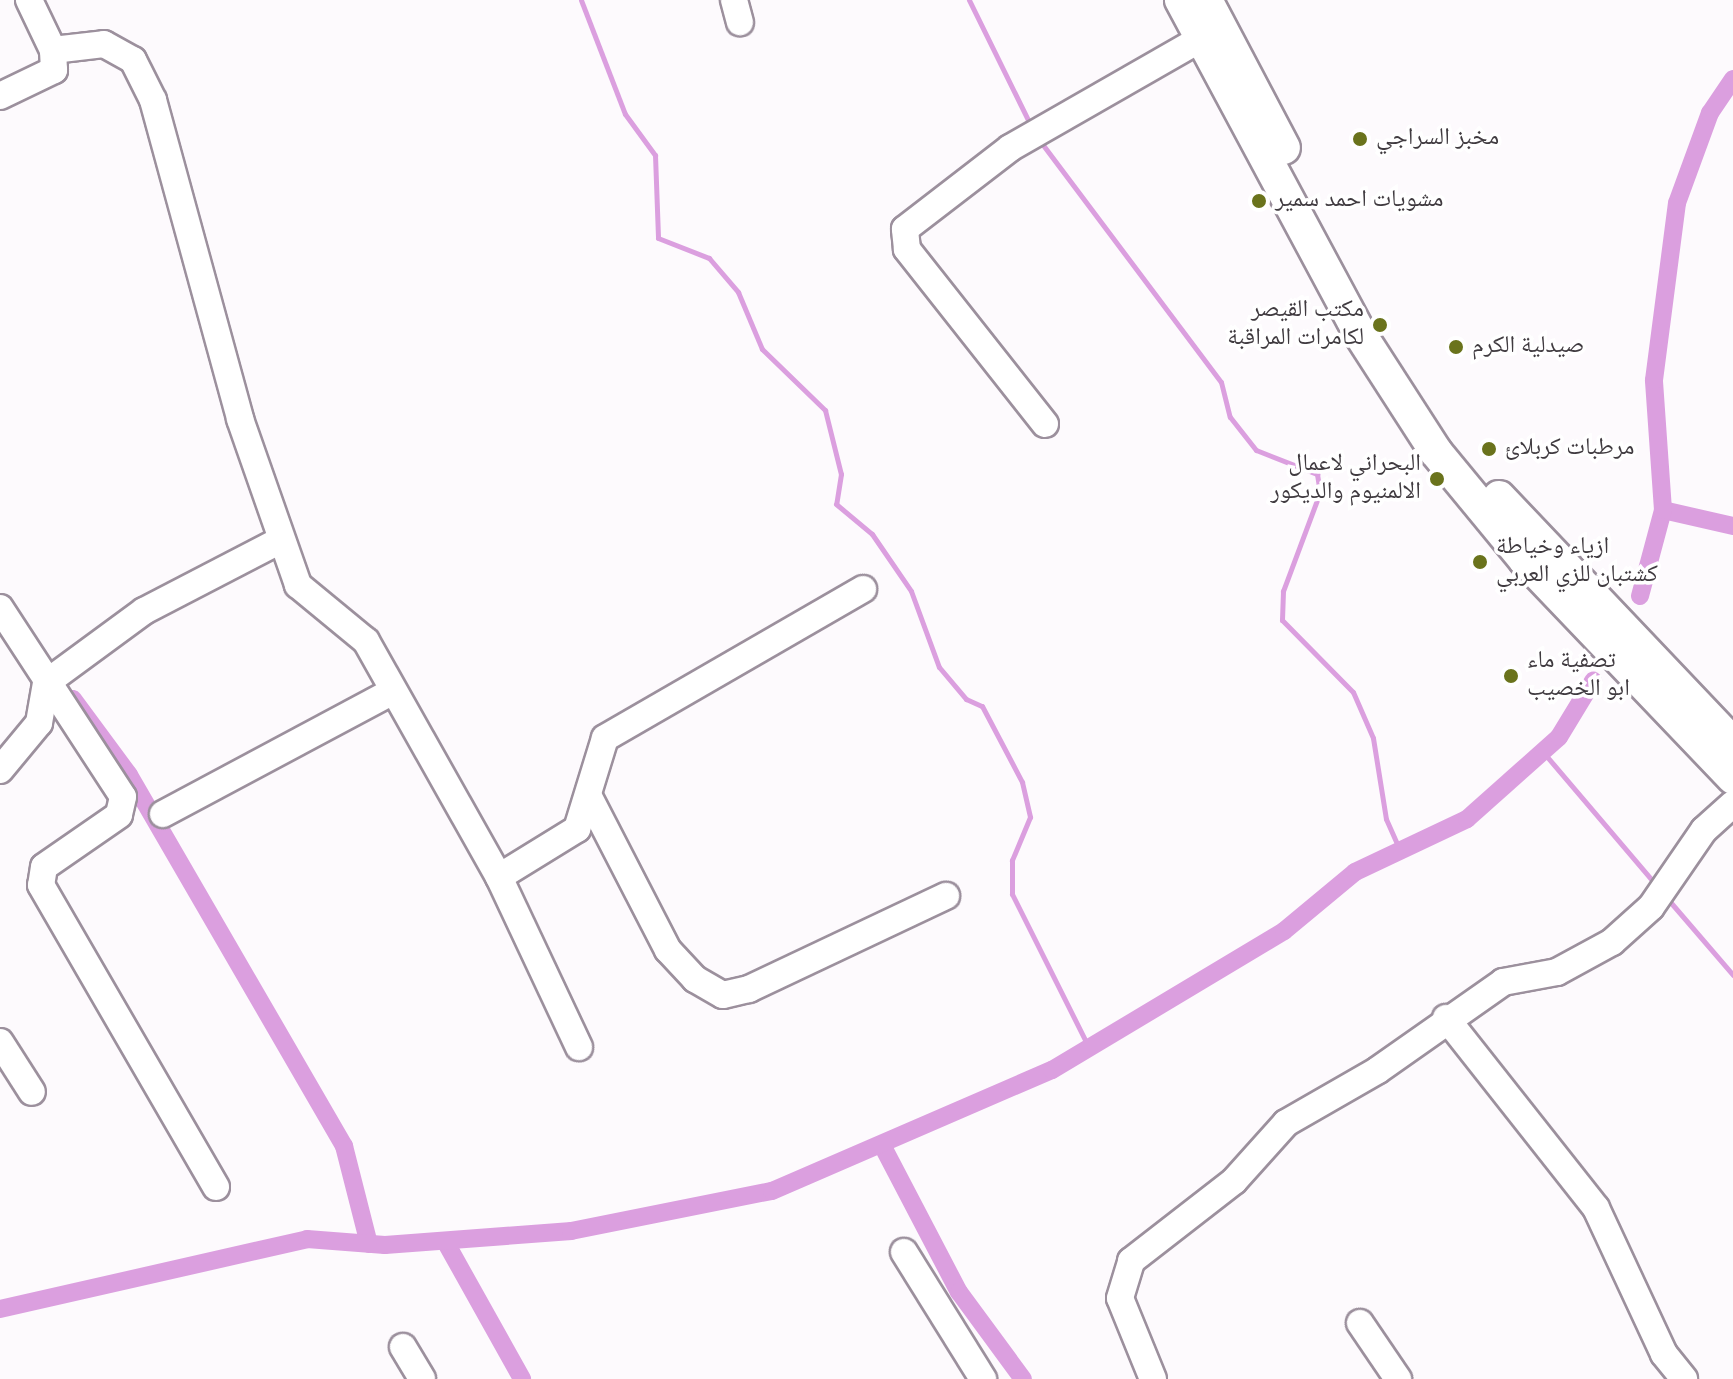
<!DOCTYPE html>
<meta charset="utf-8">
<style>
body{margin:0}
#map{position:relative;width:1733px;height:1379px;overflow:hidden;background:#fdfafd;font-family:Overpass,"Noto Naskh Arabic",sans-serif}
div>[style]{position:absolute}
.stream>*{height:5px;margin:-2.5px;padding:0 2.5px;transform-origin:2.5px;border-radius:2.5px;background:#db9fdf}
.canal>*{height:18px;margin:-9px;padding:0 9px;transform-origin:9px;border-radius:9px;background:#db9fdf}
.roads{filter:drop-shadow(2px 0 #9c909d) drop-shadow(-2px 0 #9c909d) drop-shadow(0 2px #9c909d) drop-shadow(0 -2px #9c909d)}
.minor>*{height:26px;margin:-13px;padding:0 13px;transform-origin:13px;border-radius:13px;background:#fff}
.major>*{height:32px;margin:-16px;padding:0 16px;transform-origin:16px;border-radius:16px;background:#fff}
.dots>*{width:22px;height:22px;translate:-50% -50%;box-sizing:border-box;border:4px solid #fff;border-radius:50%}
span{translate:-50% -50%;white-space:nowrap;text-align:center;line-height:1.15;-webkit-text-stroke:7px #fff;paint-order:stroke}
.poi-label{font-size:24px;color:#403b40}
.left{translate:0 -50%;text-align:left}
.right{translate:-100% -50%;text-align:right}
</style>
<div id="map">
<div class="stream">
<div style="left:581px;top:0;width:122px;rotate:68.9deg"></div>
<div style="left:625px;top:114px;width:51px;rotate:53.8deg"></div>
<div style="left:655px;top:155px;width:83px;rotate:87.9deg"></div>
<div style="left:658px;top:238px;width:55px;rotate:21.4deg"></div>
<div style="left:709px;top:258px;width:45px;rotate:49.5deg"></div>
<div style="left:738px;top:292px;width:62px;rotate:67.2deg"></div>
<div style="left:762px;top:349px;width:88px;rotate:44.1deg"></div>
<div style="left:825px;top:410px;width:66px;rotate:76deg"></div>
<div style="left:841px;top:474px;width:30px;rotate:99deg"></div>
<div style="left:836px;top:504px;width:47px;rotate:39.8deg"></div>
<div style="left:872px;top:534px;width:69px;rotate:55.6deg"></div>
<div style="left:911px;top:591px;width:81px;rotate:69.8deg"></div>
<div style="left:939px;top:667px;width:42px;rotate:49.8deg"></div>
<div style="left:966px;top:699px;width:17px;rotate:24deg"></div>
<div style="left:982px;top:706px;width:86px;rotate:62.2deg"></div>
<div style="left:1022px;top:782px;width:36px;rotate:77deg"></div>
<div style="left:1030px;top:817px;width:47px;rotate:112.7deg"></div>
<div style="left:1012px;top:860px;width:34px;rotate:90deg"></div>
<div style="left:1012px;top:894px;width:172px;rotate:63.4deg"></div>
<div style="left:969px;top:0;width:140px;rotate:63.8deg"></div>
<div style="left:1040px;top:141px;width:301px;rotate:53.1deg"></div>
<div style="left:1221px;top:382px;width:36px;rotate:76deg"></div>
<div style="left:1230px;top:417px;width:42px;rotate:51.8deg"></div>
<div style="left:1256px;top:450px;width:66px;rotate:21.5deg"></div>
<div style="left:1317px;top:474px;width:18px;rotate:81deg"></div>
<div style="left:1320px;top:492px;width:106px;rotate:110.5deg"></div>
<div style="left:1283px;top:591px;width:29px;rotate:92deg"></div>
<div style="left:1282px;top:620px;width:101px;rotate:45.4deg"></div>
<div style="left:1353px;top:692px;width:50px;rotate:66.5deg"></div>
<div style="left:1373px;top:738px;width:82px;rotate:80.9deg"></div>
<div style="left:1386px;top:819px;width:35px;rotate:66deg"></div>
<div style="left:1543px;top:752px;width:176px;rotate:49.6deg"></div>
<div style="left:1666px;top:897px;width:103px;rotate:49.3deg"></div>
</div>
<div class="canal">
<div style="left:1663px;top:510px;width:72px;rotate:12.9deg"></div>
<div style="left:1640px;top:596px;width:89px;rotate:-75deg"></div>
<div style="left:1663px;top:510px;width:130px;rotate:-94deg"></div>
<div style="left:1654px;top:380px;width:178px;rotate:-82.6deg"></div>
<div style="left:1677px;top:203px;width:96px;rotate:-69.9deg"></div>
<div style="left:1710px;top:113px;width:41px;rotate:-55.9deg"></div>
<div style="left:73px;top:699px;width:94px;rotate:53.6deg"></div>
<div style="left:129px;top:775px;width:429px;rotate:59.9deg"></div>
<div style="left:344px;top:1146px;width:101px;rotate:75.7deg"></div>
<div style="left:882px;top:1145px;width:166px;rotate:62.4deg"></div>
<div style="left:959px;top:1292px;width:108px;rotate:53.7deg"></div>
<div style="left:445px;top:1241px;width:158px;rotate:60.8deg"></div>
<div style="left:0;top:1309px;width:315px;rotate:-12.8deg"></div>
<div style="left:307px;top:1239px;width:78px;rotate:4.4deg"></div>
<div style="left:385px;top:1245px;width:187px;rotate:-4.3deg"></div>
<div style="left:571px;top:1231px;width:205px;rotate:-11.3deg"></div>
<div style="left:772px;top:1191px;width:305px;rotate:-23.4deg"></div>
<div style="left:1052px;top:1070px;width:270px;rotate:-30.9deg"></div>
<div style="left:1284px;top:931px;width:92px;rotate:-39.7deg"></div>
<div style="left:1355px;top:872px;width:124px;rotate:-25.3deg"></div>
<div style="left:1467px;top:819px;width:123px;rotate:-41.7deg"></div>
<div style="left:1559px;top:737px;width:66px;rotate:-58.7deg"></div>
</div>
<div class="roads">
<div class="minor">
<div style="left:29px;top:0;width:55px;rotate:64.4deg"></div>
<div style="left:53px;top:50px;width:51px;rotate:-6.7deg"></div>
<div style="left:104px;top:44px;width:33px;rotate:29deg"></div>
<div style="left:133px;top:60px;width:45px;rotate:63.4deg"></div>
<div style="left:153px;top:100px;width:331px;rotate:74.7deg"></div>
<div style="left:240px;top:419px;width:176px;rotate:70.7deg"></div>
<div style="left:298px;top:585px;width:88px;rotate:39.5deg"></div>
<div style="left:366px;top:641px;width:271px;rotate:60.6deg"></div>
<div style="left:499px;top:877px;width:188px;rotate:64.8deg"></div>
<div style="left:734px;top:0;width:23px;rotate:75deg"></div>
<div style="left:0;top:96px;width:60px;rotate:-25.7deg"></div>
<div style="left:54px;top:70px;width:20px;rotate:-93deg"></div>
<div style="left:1045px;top:424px;width:223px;rotate:-128.3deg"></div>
<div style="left:907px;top:249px;width:20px;rotate:-96deg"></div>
<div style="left:905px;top:229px;width:133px;rotate:-37.6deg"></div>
<div style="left:1010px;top:148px;width:219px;rotate:-29.8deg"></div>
<div style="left:0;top:608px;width:225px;rotate:56.9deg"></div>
<div style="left:123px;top:797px;width:18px;rotate:103deg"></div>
<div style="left:119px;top:815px;width:91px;rotate:145.3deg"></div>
<div style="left:44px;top:867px;width:18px;rotate:99deg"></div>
<div style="left:41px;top:885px;width:349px;rotate:59.9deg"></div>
<div style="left:0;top:770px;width:61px;rotate:-50.3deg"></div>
<div style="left:39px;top:723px;width:41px;rotate:-80.1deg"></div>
<div style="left:46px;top:683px;width:122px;rotate:-36.3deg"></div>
<div style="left:144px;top:611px;width:152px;rotate:-27.4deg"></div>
<div style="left:589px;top:797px;width:172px;rotate:62.7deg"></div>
<div style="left:668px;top:950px;width:40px;rotate:47deg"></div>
<div style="left:695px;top:979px;width:32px;rotate:30deg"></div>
<div style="left:723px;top:995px;width:27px;rotate:-13deg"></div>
<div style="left:749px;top:989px;width:218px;rotate:-25.3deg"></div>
<div style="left:163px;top:814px;width:257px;rotate:-28.1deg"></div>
<div style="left:499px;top:877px;width:92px;rotate:-31.6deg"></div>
<div style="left:577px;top:829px;width:95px;rotate:-72.9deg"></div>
<div style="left:605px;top:738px;width:298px;rotate:-30deg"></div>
<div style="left:1446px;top:1018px;width:242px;rotate:51.7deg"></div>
<div style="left:1596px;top:1208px;width:161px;rotate:65deg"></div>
<div style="left:1664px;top:1354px;width:32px;rotate:51deg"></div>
<div style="left:0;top:1042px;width:59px;rotate:57.4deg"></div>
<div style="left:904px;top:1252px;width:150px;rotate:58.1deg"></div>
<div style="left:1360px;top:1323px;width:68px;rotate:55.8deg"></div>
<div style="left:403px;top:1347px;width:37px;rotate:59deg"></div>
<div style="left:1153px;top:1379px;width:87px;rotate:-112.2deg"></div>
<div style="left:1120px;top:1298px;width:39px;rotate:-73deg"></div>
<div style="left:1131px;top:1261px;width:130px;rotate:-37.8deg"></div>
<div style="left:1234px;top:1181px;width:78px;rotate:-48.1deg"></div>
<div style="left:1286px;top:1123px;width:106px;rotate:-29.9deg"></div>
<div style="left:1378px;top:1070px;width:153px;rotate:-35.1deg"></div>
<div style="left:1503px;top:982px;width:55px;rotate:-10.5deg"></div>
<div style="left:1557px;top:972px;width:63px;rotate:-28.6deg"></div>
<div style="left:1612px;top:942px;width:52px;rotate:-41.9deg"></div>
<div style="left:1651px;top:907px;width:93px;rotate:-55.5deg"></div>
<div style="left:1704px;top:830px;width:39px;rotate:-42deg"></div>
</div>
<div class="major">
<div style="left:1181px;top:0;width:379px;rotate:61.8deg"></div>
<div style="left:1360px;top:334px;width:140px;rotate:57.2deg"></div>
<div style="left:1436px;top:452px;width:140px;rotate:50.5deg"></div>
<div style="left:1525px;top:560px;width:301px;rotate:46.3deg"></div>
<div style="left:1206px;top:0;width:167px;rotate:62.2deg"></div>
<div style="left:1499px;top:497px;width:340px;rotate:46.5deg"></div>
</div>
</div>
<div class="dots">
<div style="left:1360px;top:139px;background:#6a731c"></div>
<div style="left:1259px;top:201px;background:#6a731c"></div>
<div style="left:1380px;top:325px;background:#6a731c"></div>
<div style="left:1456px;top:347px;background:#6a731c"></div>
<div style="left:1489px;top:449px;background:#6a731c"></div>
<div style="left:1437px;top:479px;background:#6a731c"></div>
<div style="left:1480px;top:562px;background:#6a731c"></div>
<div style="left:1511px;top:676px;background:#6a731c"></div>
</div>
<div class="poi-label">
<span class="left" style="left:1376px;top:139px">مخبز السراجي</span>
<span class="left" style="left:1275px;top:201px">مشويات احمد سمير</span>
<span class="right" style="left:1364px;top:325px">مكتب القيصر<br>لكامرات المراقبة</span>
<span class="left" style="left:1472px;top:347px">صيدلية الكرم</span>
<span class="left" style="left:1505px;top:449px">مرطبات كربلائ</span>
<span class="right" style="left:1421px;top:479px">البحراني لاعمال<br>الالمنيوم والديكور</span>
<span class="left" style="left:1496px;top:562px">ازياء وخياطة<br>كشتبان للزي العربي</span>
<span class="left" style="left:1527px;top:676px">تصفية ماء<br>ابو الخصيب</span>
</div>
</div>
